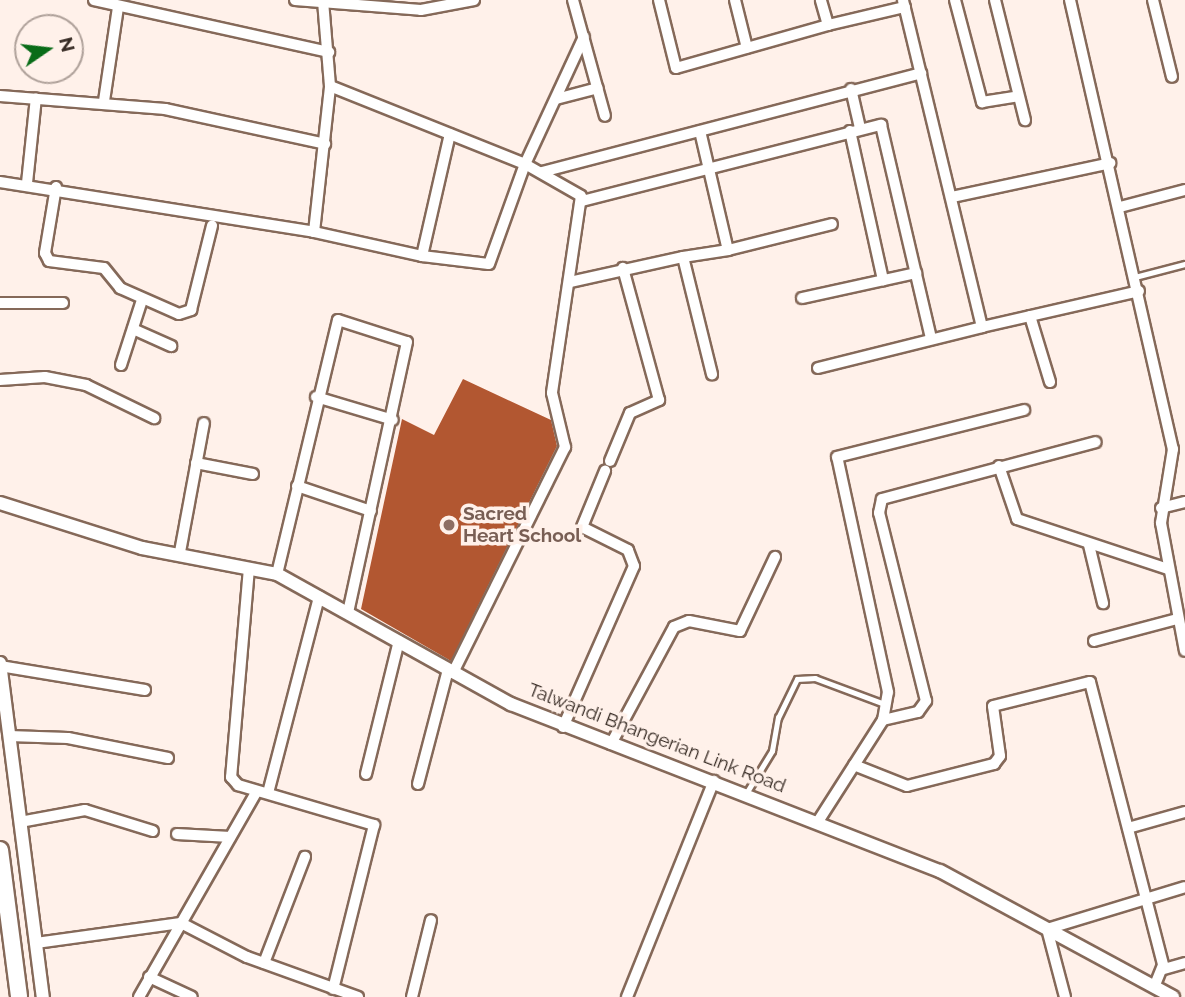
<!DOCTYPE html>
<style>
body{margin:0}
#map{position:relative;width:1185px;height:997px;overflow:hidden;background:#fff1ea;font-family:Raleway,sans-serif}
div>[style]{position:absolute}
.building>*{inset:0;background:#b25731}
.roads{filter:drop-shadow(2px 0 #856959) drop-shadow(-2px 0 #856959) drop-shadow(0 2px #856959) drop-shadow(0 -2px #856959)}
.service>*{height:4.5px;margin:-2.25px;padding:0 2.25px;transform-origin:2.25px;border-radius:2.25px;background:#fff}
.minor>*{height:10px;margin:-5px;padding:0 5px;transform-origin:5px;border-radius:5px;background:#fff}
.tertiary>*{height:12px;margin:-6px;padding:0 6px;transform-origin:6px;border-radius:6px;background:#fff}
.trunk>*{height:16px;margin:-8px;padding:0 8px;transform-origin:8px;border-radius:8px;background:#fff}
.dots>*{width:19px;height:19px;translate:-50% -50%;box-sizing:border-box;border:4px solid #fff1ea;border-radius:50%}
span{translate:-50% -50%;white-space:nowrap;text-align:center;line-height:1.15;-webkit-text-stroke:7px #fff1ea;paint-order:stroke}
.education-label{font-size:19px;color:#785e54;font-weight:700}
.left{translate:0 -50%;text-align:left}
.street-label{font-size:19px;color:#362a23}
.north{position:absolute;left:14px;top:14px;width:70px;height:70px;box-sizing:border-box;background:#fff1ea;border:2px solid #afa19a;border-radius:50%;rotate:76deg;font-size:19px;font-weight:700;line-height:28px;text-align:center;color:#362a23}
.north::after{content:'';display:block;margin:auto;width:24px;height:32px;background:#096c18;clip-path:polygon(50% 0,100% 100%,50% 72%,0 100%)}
</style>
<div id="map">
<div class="building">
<div style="clip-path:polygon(463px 379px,551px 420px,557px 446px,451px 661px,361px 609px,402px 419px,434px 435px)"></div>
</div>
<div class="roads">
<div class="service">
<div style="left:1135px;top:277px;width:52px;rotate:-14.6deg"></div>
<div style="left:747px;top:792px;width:48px;rotate:-58.6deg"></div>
<div style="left:772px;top:751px;width:34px;rotate:-80deg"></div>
<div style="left:778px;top:718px;width:43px;rotate:-64deg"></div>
<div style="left:797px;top:679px;width:18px;rotate:-3deg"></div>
<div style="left:815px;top:678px;width:75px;rotate:20.4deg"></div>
</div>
<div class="minor">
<div style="left:94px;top:0;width:241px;rotate:12.5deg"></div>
<div style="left:295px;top:0;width:126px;rotate:4.5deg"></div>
<div style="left:421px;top:10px;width:54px;rotate:-10.7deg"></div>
<div style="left:573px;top:0;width:120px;rotate:74.6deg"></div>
<div style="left:659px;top:0;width:70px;rotate:76deg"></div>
<div style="left:676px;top:68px;width:158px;rotate:-15.8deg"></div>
<div style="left:828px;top:25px;width:26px;rotate:-106deg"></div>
<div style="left:735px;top:0;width:49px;rotate:76deg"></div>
<div style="left:955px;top:0;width:106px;rotate:75.2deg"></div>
<div style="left:982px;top:102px;width:36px;rotate:-9deg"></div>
<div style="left:995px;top:0;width:124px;rotate:76deg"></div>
<div style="left:1070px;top:0;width:461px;rotate:77.1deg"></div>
<div style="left:1173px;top:449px;width:75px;rotate:99.2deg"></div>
<div style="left:1161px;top:523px;width:130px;rotate:79.4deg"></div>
<div style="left:1153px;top:0;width:79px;rotate:76.1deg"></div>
<div style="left:828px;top:25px;width:79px;rotate:-13.2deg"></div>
<div style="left:330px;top:86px;width:210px;rotate:21.8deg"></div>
<div style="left:525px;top:164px;width:64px;rotate:29.7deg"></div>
<div style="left:581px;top:196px;width:199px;rotate:98.4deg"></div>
<div style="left:552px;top:393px;width:56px;rotate:76.5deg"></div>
<div style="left:565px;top:447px;width:252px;rotate:116.4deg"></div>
<div style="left:851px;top:89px;width:40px;rotate:77deg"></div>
<div style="left:0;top:96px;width:166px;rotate:4.5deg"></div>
<div style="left:165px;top:109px;width:164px;rotate:12.3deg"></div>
<div style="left:556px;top:99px;width:43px;rotate:-14.7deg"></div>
<div style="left:104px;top:101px;width:95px;rotate:-81.5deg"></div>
<div style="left:700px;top:131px;width:122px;rotate:76.8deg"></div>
<div style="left:728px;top:250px;width:107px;rotate:-14deg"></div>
<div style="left:850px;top:131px;width:153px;rotate:77.5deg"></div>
<div style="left:542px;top:172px;width:392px;rotate:-14.6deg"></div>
<div style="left:0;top:182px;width:318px;rotate:9deg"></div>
<div style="left:314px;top:232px;width:147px;rotate:-83.7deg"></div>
<div style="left:330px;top:86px;width:86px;rotate:-94.7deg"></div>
<div style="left:27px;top:183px;width:85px;rotate:-84deg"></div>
<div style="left:56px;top:187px;width:67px;rotate:99.5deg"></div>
<div style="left:45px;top:253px;width:9px;rotate:63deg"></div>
<div style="left:49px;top:261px;width:55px;rotate:7.3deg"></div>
<div style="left:104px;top:268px;width:26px;rotate:51deg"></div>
<div style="left:120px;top:288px;width:64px;rotate:23.8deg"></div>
<div style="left:179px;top:314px;width:13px;rotate:-18deg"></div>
<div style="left:191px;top:310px;width:87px;rotate:-76deg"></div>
<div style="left:952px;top:197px;width:162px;rotate:-12.1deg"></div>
<div style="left:582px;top:201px;width:309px;rotate:-14.3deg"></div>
<div style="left:881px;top:125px;width:219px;rotate:76.8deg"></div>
<div style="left:1120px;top:207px;width:67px;rotate:-14.7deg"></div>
<div style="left:314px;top:232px;width:111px;rotate:12.5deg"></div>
<div style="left:422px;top:256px;width:125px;rotate:-77.1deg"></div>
<div style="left:422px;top:256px;width:67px;rotate:6.8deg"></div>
<div style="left:489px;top:264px;width:106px;rotate:-70.2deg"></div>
<div style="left:525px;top:164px;width:140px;rotate:-65.1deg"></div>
<div style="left:683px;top:257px;width:46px;rotate:-8.8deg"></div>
<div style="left:570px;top:282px;width:116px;rotate:-12.5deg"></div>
<div style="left:683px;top:257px;width:121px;rotate:76.1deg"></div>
<div style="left:802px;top:298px;width:117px;rotate:-12.4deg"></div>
<div style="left:0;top:303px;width:63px"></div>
<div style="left:1030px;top:316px;width:69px;rotate:73.1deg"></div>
<div style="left:982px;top:327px;width:161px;rotate:-12.9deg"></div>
<div style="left:133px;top:329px;width:42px;rotate:24.1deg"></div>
<div style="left:121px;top:365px;width:68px;rotate:-72.1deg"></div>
<div style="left:818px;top:368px;width:169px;rotate:-14deg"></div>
<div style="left:982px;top:327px;width:336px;rotate:-103.6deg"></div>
<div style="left:0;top:380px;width:45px;rotate:-3.8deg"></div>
<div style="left:45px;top:377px;width:42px;rotate:11deg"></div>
<div style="left:86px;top:385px;width:76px;rotate:25.9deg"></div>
<div style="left:316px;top:397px;width:80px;rotate:16.6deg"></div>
<div style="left:610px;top:461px;width:52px;rotate:-67.4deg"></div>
<div style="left:630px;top:413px;width:32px;rotate:-24deg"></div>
<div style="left:659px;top:400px;width:137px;rotate:-105.3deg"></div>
<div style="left:196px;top:463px;width:58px;rotate:10.9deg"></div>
<div style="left:999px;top:466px;width:56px;rotate:71.2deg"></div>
<div style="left:1017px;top:519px;width:159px;rotate:18.3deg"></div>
<div style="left:297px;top:486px;width:78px;rotate:18.7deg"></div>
<div style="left:1161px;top:508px;width:25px;rotate:-14deg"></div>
<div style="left:1089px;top:545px;width:60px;rotate:76.4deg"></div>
<div style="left:180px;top:552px;width:131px;rotate:-79.5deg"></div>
<div style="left:249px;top:568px;width:210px;rotate:94.9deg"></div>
<div style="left:231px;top:777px;width:11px;rotate:49deg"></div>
<div style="left:238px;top:785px;width:142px;rotate:16.4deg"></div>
<div style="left:374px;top:825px;width:169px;rotate:104deg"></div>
<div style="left:277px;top:574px;width:261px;rotate:-76.5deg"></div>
<div style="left:338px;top:320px;width:72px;rotate:17.7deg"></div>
<div style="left:407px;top:342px;width:276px;rotate:102.3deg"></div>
<div style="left:1094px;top:641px;width:86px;rotate:-14.8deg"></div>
<div style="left:0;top:666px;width:147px;rotate:9.4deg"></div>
<div style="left:883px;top:720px;width:36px;rotate:-13deg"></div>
<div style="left:918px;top:712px;width:14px;rotate:-54deg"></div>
<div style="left:926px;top:701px;width:194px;rotate:-104deg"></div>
<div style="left:879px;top:513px;width:14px;rotate:-78deg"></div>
<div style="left:882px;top:499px;width:221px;rotate:-14.9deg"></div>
<div style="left:563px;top:727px;width:176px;rotate:-66.2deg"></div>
<div style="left:634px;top:566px;width:17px;rotate:-111deg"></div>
<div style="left:628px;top:550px;width:51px;rotate:-153.4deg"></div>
<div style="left:582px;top:527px;width:61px;rotate:-67.7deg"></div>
<div style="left:9px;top:736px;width:59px;rotate:1.9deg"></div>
<div style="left:68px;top:738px;width:102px;rotate:11.3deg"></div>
<div style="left:611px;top:744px;width:133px;rotate:-61.7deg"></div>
<div style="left:674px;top:627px;width:16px;rotate:-22deg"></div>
<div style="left:689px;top:621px;width:52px;rotate:11.1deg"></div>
<div style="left:740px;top:631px;width:82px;rotate:-64.7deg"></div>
<div style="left:854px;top:765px;width:57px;rotate:21.6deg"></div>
<div style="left:907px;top:786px;width:90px;rotate:-14.2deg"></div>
<div style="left:994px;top:764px;width:10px;rotate:-53deg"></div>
<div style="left:1000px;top:756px;width:50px;rotate:-98deg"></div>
<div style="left:993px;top:706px;width:100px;rotate:-13.9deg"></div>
<div style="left:1090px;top:682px;width:292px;rotate:75.5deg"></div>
<div style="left:1163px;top:965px;width:24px;rotate:112deg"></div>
<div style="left:366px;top:774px;width:137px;rotate:-76.1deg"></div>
<div style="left:418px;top:784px;width:118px;rotate:-75.3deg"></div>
<div style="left:268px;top:793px;width:203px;rotate:-75.4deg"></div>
<div style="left:819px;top:820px;width:119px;rotate:-57.4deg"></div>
<div style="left:883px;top:720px;width:28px;rotate:-80deg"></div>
<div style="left:888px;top:692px;width:240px;rotate:-102.2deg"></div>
<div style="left:837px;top:457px;width:193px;rotate:-14.1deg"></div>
<div style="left:20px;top:822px;width:66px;rotate:-10.5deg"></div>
<div style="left:85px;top:810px;width:71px;rotate:17.2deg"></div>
<div style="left:1128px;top:828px;width:59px;rotate:-15.7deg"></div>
<div style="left:177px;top:834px;width:53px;rotate:3.2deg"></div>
<div style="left:36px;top:943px;width:146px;rotate:-7.9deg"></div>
<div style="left:181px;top:923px;width:74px;rotate:27.3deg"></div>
<div style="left:247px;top:957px;width:118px;rotate:19.8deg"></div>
<div style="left:264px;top:963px;width:114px;rotate:-68.9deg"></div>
<div style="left:1164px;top:969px;width:22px;rotate:-16deg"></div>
<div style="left:149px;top:977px;width:47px;rotate:24.9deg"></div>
<div style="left:139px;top:997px;width:237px;rotate:-60.2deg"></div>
<div style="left:412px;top:997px;width:79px;rotate:-76.1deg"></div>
<div style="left:627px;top:997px;width:233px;rotate:-68.1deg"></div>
<div style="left:1065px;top:997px;width:70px;rotate:-104.8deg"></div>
<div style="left:1047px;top:929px;width:144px;rotate:-16.9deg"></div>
</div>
<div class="tertiary">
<div style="left:0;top:503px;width:149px;rotate:17.6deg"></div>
<div style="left:142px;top:548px;width:137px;rotate:10.9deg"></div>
<div style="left:277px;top:574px;width:268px;rotate:29.1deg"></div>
<div style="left:511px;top:704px;width:460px;rotate:21.3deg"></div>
<div style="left:940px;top:871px;width:265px;rotate:28.4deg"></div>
<div style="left:0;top:663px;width:337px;rotate:82.7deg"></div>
</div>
<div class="trunk">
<div style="left:0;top:850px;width:148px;rotate:82.6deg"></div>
</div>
</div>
<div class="dots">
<div style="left:449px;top:525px;background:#8d6e63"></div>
</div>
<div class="education-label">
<span class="left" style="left:463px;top:525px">Sacred<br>Heart School</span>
</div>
<div class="street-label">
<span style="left:657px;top:738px;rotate:21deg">Talwandi Bhangerian Link Road</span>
</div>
<div class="north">N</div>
</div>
